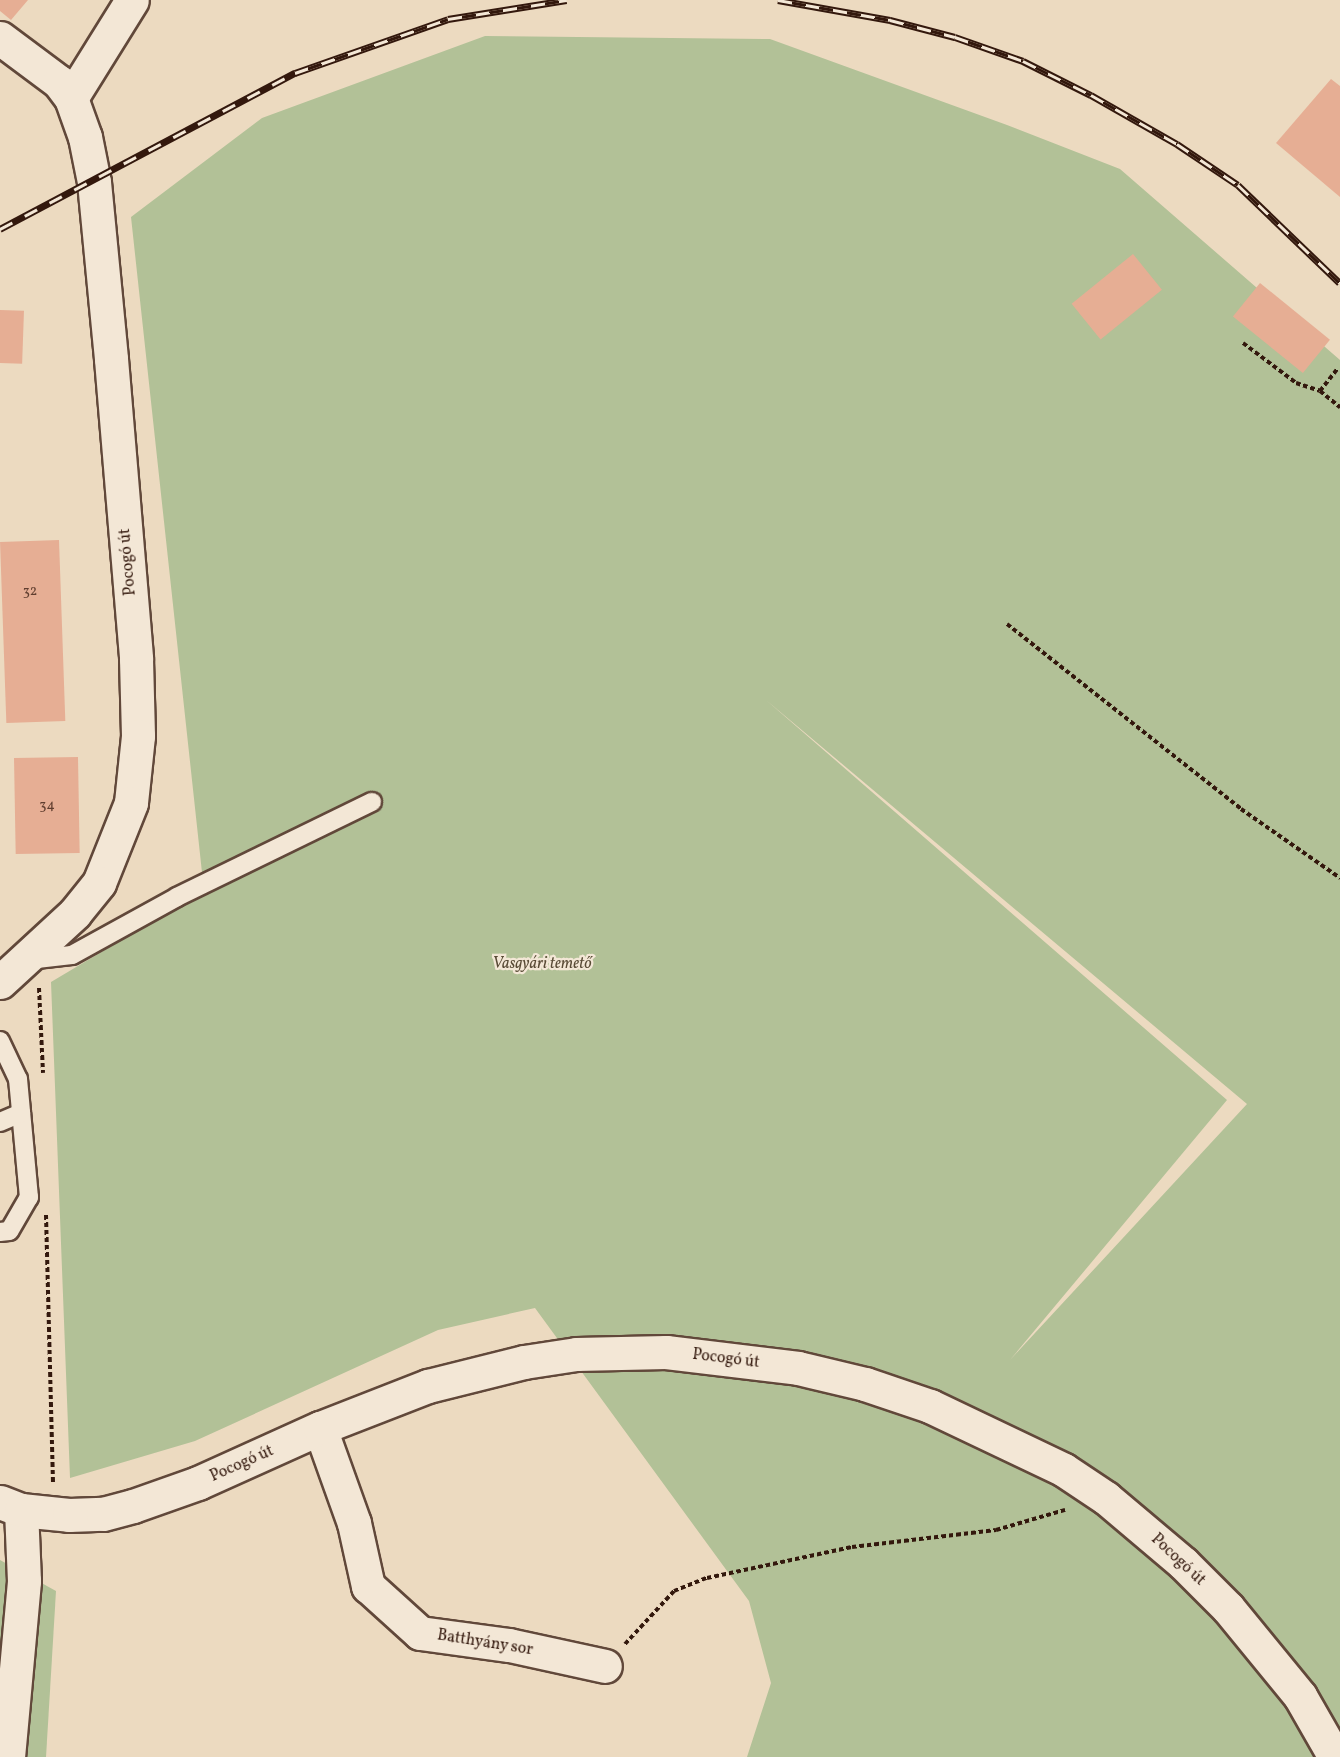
<!DOCTYPE html>
<meta charset="utf-8">
<style>
body{margin:0}
#map{position:relative;width:1340px;height:1757px;overflow:hidden;background:#ecdac0;font-family:Vollkorn,serif}
div>[style]{position:absolute}
.green>*{inset:0;background:#b2c197}
.building>*{inset:0;background:#e6ae94;transform-origin:0 0}
.path>*{height:4px;margin-top:-2px;transform-origin:0;background:repeating-linear-gradient(90deg,#33180d 0 4.5px,transparent 0 7.5px)}
.roads{filter:drop-shadow(2px 0 #61483a) drop-shadow(-2px 0 #61483a) drop-shadow(0 2px #61483a) drop-shadow(0 -2px #61483a)}
.lane>*{height:18px;margin:-9px;padding:0 9px;transform-origin:9px;border-radius:9px;background:#f3e7d6}
.street>*{height:33px;margin:-16.5px;padding:0 16.5px;transform-origin:16.5px;border-radius:16.5px;background:#f3e7d6}
.secondary>*{height:33px;margin:-16.5px;padding:0 16.5px;transform-origin:16.5px;border-radius:16.5px;background:#f3e7d6}
.rail>*{height:7px;margin-top:-3.5px;transform-origin:0;background:repeating-linear-gradient(90deg,#f3e7d6 0 14px,#33180d 0 28px);box-sizing:border-box;border-block:2px solid #33180d}
span{translate:-50% -50%;white-space:nowrap;text-align:center;line-height:1.15;-webkit-text-stroke:4.5px #f3e7d6;paint-order:stroke}
.number-label{font-size:14px;color:#603e2f}
.number-label span{-webkit-text-stroke-width:0}
.street-label{font-size:16px;color:#33180d}
.park-label{font-size:16px;color:#594b36;font-style:italic}
</style>
<div id="map">
<div class="green">
<div style="clip-path:polygon(evenodd,485px 36px,770px 39px,1007px 125px,1120px 169px,1340px 360px,1340px 1757px,747px 1757px,771px 1683px,749px 1601px,535px 1308px,438px 1330px,195px 1441px,70px 1478px,51px 982px,204px 891px,131px 217px,262px 118px,485px 36px,766px 700px,1247px 1104px,1010px 1360px,1227px 1100px,766px 700px)"></div>
<div style="clip-path:polygon(0 1560px,56px 1591px,46px 1757px,0 1757px)"></div>
</div>
<div class="building">
<div style="clip-path:polygon(0 0,28px 0,11px 20px,0 11px)"></div>
<div style="clip-path:polygon(1331px 79px,1340px 86px,1340px 197px,1276px 143px)"></div>
<div style="left:1133px;top:254px;width:46px;height:79px;rotate:51deg"></div>
<div style="left:1260px;top:283px;width:90px;height:43px;rotate:39deg"></div>
<div style="left:0;top:310px;width:24px;height:53px;rotate:2deg"></div>
<div style="left:59px;top:540px;width:181px;height:59px;rotate:88deg"></div>
<div style="left:78px;top:757px;width:96px;height:64px;rotate:89deg"></div>
</div>
<div class="path">
<div style="left:1243px;top:343px;width:66px;rotate:37deg"></div>
<div style="left:1296px;top:383px;width:25px;rotate:18deg"></div>
<div style="left:1320px;top:391px;width:26px;rotate:39deg"></div>
<div style="left:1320px;top:391px;width:29px;rotate:-52deg"></div>
<div style="left:1007px;top:624px;width:298px;rotate:38.3deg"></div>
<div style="left:1241px;top:809px;width:121px;rotate:34.9deg"></div>
<div style="left:39px;top:988px;width:85px;rotate:87.3deg"></div>
<div style="left:46px;top:1215px;width:269px;rotate:88.5deg"></div>
<div style="left:625px;top:1644px;width:72px;rotate:-47.2deg"></div>
<div style="left:674px;top:1591px;width:35px;rotate:-22deg"></div>
<div style="left:707px;top:1578px;width:148px;rotate:-12.1deg"></div>
<div style="left:852px;top:1547px;width:145px;rotate:-6.7deg"></div>
<div style="left:996px;top:1530px;width:72px;rotate:-16.2deg"></div>
</div>
<div class="roads">
<div class="lane">
<div style="left:28px;top:960px;width:44px;rotate:-6.5deg"></div>
<div style="left:72px;top:955px;width:120px;rotate:-28.9deg"></div>
<div style="left:177px;top:897px;width:217px;rotate:-26deg"></div>
<div style="left:0;top:1041px;width:42px;rotate:64.7deg"></div>
<div style="left:18px;top:1079px;width:119px;rotate:84.7deg"></div>
<div style="left:29px;top:1197px;width:39px;rotate:120deg"></div>
<div style="left:9px;top:1231px;width:9px;rotate:174deg"></div>
<div style="left:0;top:1122px;width:23px;rotate:-23deg"></div>
</div>
<div class="street">
<div style="left:320px;top:1428px;width:101px;rotate:70.3deg"></div>
<div style="left:354px;top:1523px;width:65px;rotate:77.5deg"></div>
<div style="left:368px;top:1586px;width:70px;rotate:42.1deg"></div>
<div style="left:420px;top:1633px;width:90px;rotate:7.7deg"></div>
<div style="left:509px;top:1645px;width:98px;rotate:12.3deg"></div>
<div style="left:8px;top:1757px;width:177px;rotate:-84.8deg"></div>
<div style="left:24px;top:1581px;width:71px;rotate:-92.4deg"></div>
</div>
<div class="secondary">
<div style="left:0;top:38px;width:74px;rotate:36.7deg"></div>
<div style="left:59px;top:82px;width:20px;rotate:53deg"></div>
<div style="left:71px;top:98px;width:41px;rotate:70.3deg"></div>
<div style="left:85px;top:137px;width:46px;rotate:78.7deg"></div>
<div style="left:94px;top:182px;width:178px;rotate:84.5deg"></div>
<div style="left:111px;top:359px;width:301px;rotate:85.2deg"></div>
<div style="left:136px;top:659px;width:77px;rotate:88.5deg"></div>
<div style="left:138px;top:736px;width:67px;rotate:96deg"></div>
<div style="left:131px;top:803px;width:86px;rotate:111.8deg"></div>
<div style="left:99px;top:883px;width:38px;rotate:129deg"></div>
<div style="left:75px;top:913px;width:102px;rotate:137.4deg"></div>
<div style="left:71px;top:98px;width:115px;rotate:-58.1deg"></div>
<div style="left:0;top:1502px;width:22px;rotate:21deg"></div>
<div style="left:21px;top:1510px;width:48px;rotate:5.9deg"></div>
<div style="left:69px;top:1515px;width:34px;rotate:-2deg"></div>
<div style="left:103px;top:1514px;width:31px;rotate:-15deg"></div>
<div style="left:133px;top:1506px;width:69px;rotate:-19.5deg"></div>
<div style="left:198px;top:1483px;width:134px;rotate:-24.3deg"></div>
<div style="left:320px;top:1428px;width:116px;rotate:-21.3deg"></div>
<div style="left:428px;top:1386px;width:99px;rotate:-14deg"></div>
<div style="left:524px;top:1362px;width:53px;rotate:-8.7deg"></div>
<div style="left:576px;top:1354px;width:90px;rotate:-1.3deg"></div>
<div style="left:666px;top:1352px;width:133px;rotate:6.9deg"></div>
<div style="left:798px;top:1368px;width:69px;rotate:13.4deg"></div>
<div style="left:865px;top:1384px;width:69px;rotate:18.7deg"></div>
<div style="left:930px;top:1406px;width:148px;rotate:25.5deg"></div>
<div style="left:1064px;top:1470px;width:50px;rotate:33.7deg"></div>
<div style="left:1106px;top:1498px;width:101px;rotate:40.2deg"></div>
<div style="left:1183px;top:1563px;width:64px;rotate:45deg"></div>
<div style="left:1228px;top:1608px;width:114px;rotate:50.7deg"></div>
<div style="left:1300px;top:1696px;width:70px;rotate:60.2deg"></div>
</div>
</div>
<div class="rail">
<div style="left:778px;top:0;width:114px;rotate:10.1deg"></div>
<div style="left:890px;top:20px;width:67px;rotate:14.7deg"></div>
<div style="left:955px;top:37px;width:72px;rotate:19.4deg"></div>
<div style="left:1023px;top:61px;width:76px;rotate:26.6deg"></div>
<div style="left:1091px;top:95px;width:99px;rotate:29.7deg"></div>
<div style="left:1177px;top:144px;width:73px;rotate:33.9deg"></div>
<div style="left:1238px;top:185px;width:141px;rotate:43.9deg"></div>
<div style="left:0;top:229px;width:334px;rotate:-27.9deg"></div>
<div style="left:295px;top:73px;width:162px;rotate:-19.4deg"></div>
<div style="left:448px;top:19px;width:120px;rotate:-9.1deg"></div>
</div>
<div class="number-label">
<span style="left:30px;top:592px">32</span>
<span style="left:47px;top:806px">34</span>
</div>
<div class="street-label">
<span style="left:128px;top:562px;rotate:-95deg">Pocogó út</span>
<span style="left:726px;top:1359px;rotate:7deg">Pocogó út</span>
<span style="left:242px;top:1464px;rotate:-24deg">Pocogó út</span>
<span style="left:1178px;top:1560px;rotate:43deg">Pocogó út</span>
<span style="left:485px;top:1643px;rotate:9deg">Batthyány sor</span>
</div>
<div class="park-label">
<span style="left:542px;top:964px">Vasgyári temető</span>
</div>
</div>
